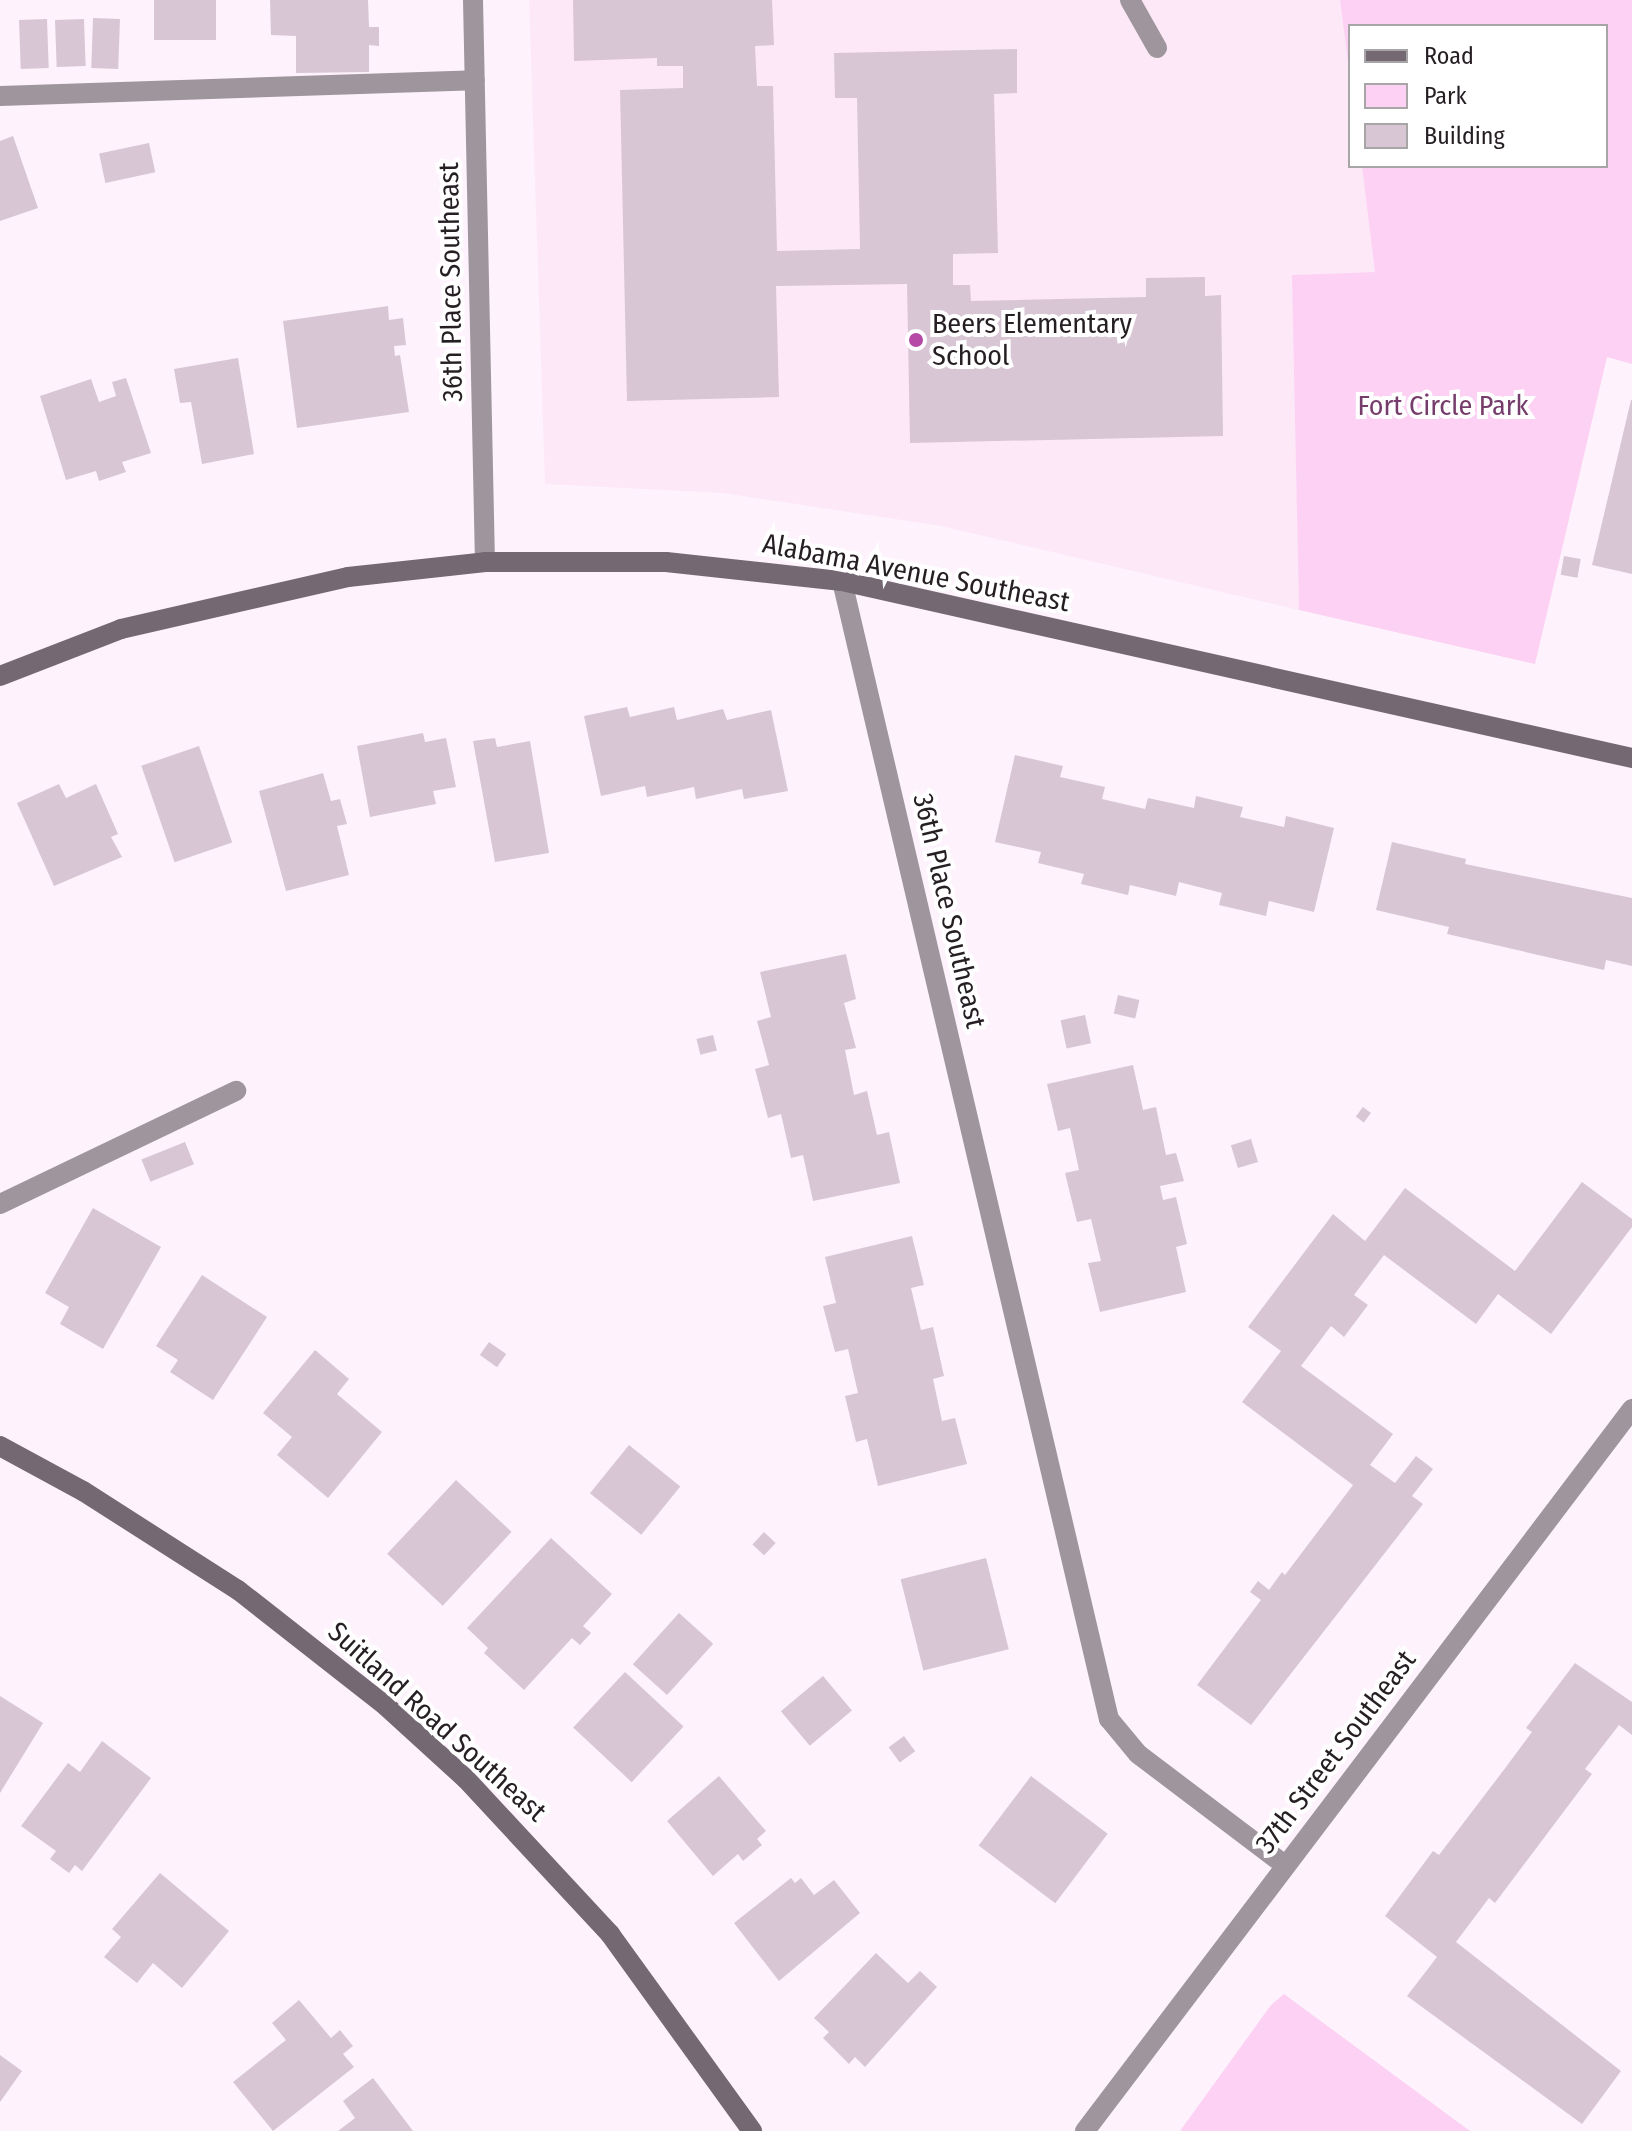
<!DOCTYPE html>
<style>
body{margin:0}
#map{position:relative;width:1632px;height:2131px;overflow:hidden;background:#fef3fc;font-family:"Fira Sans Condensed",sans-serif}
div>[style]{position:absolute}
.built>*{inset:0;background:#fde8f8}
.green>*{inset:0;background:#fcd1f3}
.building>*{inset:0;background:#d8c6d4;transform-origin:0 0}
.lane>*{height:20px;margin:-10px;padding:0 10px;transform-origin:10px;border-radius:10px;background:#9e969c}
.street>*{height:20px;margin:-10px;padding:0 10px;transform-origin:10px;border-radius:10px;background:#9e969c}
.secondary>*{height:20px;margin:-10px;padding:0 10px;transform-origin:10px;border-radius:10px;background:#746972}
.dots>*{width:22px;height:22px;translate:-50% -50%;box-sizing:border-box;border:4px solid #fff;border-radius:50%}
span{translate:-50% -50%;white-space:nowrap;text-align:center;line-height:1.15;-webkit-text-stroke:8px #fff;paint-order:stroke}
.street-label{font-size:28px;color:#251e23}
.poi-label{font-size:28px;color:#251e23}
.left{translate:0 -50%;text-align:left}
.park-label{font-size:28px;color:#763d6c}
.legend{position:absolute;left:1348px;top:24px;width:260px;height:144px;box-sizing:border-box;background:#fff;border:2px solid #a8a5a7;margin:0;padding:10px 14px;list-style:none;font-size:24px;color:#251e23}
.legend li{display:flex;align-items:center;gap:16px;height:40px}
.legend b{width:40px;border:2px solid #a8a5a7}
</style>
<div id="map">
<div class="built">
<div style="clip-path:polygon(529px 0,1340px 0,1350px 78px,1350px 166px,1362px 166px,1376px 272px,1293px 275px,1299px 610px,941px 526px,722px 493px,545px 484px)"></div>
</div>
<div class="green">
<div style="clip-path:polygon(1340px 0,1632px 0,1632px 364px,1607px 357px,1535px 664px,1299px 610px,1292px 275px,1375px 272px,1362px 166px,1606px 166px,1606px 26px,1350px 26px,1350px 78px)"></div>
<div style="clip-path:polygon(1284px 1994px,1470px 2131px,1180px 2131px,1271px 2005px)"></div>
</div>
<div class="building">
<div style="left:154px;top:0;width:62px;height:40px"></div>
<div style="clip-path:polygon(270px 0,368px 0,369px 27px,379px 27px,379px 46px,369px 45px,369px 72px,296px 73px,296px 36px,271px 35px)"></div>
<div style="clip-path:polygon(573px 0,772px 0,774px 45px,755px 46px,757px 86px,773px 86px,777px 251px,860px 249px,857px 98px,835px 98px,834px 53px,1017px 49px,1017px 93px,994px 94px,998px 253px,953px 254px,953px 285px,970px 285px,971px 301px,1146px 297px,1146px 278px,1205px 277px,1205px 296px,1221px 295px,1223px 436px,910px 443px,907px 284px,776px 286px,779px 397px,627px 401px,620px 90px,683px 88px,683px 66px,657px 66px,657px 58px,574px 61px)"></div>
<div style="left:93px;top:18px;width:27px;height:50px;rotate:2deg"></div>
<div style="left:47px;top:19px;width:49px;height:28px;rotate:88deg"></div>
<div style="left:84px;top:19px;width:47px;height:29px;rotate:88deg"></div>
<div style="clip-path:polygon(13px 136px,38px 208px,0 221px,0 141px)"></div>
<div style="left:149px;top:143px;width:30px;height:51px;rotate:78deg"></div>
<div style="clip-path:polygon(388px 306px,389px 320px,403px 318px,406px 345px,394px 346px,395px 356px,400px 355px,409px 412px,297px 428px,283px 321px)"></div>
<div style="clip-path:polygon(238px 358px,254px 454px,202px 464px,191px 402px,180px 403px,174px 369px)"></div>
<div style="clip-path:polygon(126px 378px,151px 453px,122px 462px,126px 472px,99px 481px,96px 471px,66px 480px,40px 396px,91px 379px,99px 402px,116px 396px,112px 382px)"></div>
<div style="clip-path:polygon(1631px 400px,1632px 400px,1632px 574px,1592px 565px)"></div>
<div style="left:1564px;top:556px;width:17px;height:19px;rotate:10deg"></div>
<div style="clip-path:polygon(627px 707px,630px 717px,674px 707px,677px 720px,723px 709px,727px 720px,771px 710px,788px 791px,744px 799px,742px 789px,696px 799px,694px 787px,647px 797px,645px 786px,601px 796px,584px 716px)"></div>
<div style="clip-path:polygon(423px 733px,425px 742px,446px 738px,456px 787px,433px 791px,436px 804px,370px 817px,357px 746px)"></div>
<div style="clip-path:polygon(495px 738px,497px 747px,530px 741px,549px 853px,495px 862px,473px 741px)"></div>
<div style="left:199px;top:746px;width:102px;height:61px;rotate:71deg"></div>
<div style="clip-path:polygon(1015px 755px,1063px 766px,1060px 777px,1105px 787px,1102px 799px,1145px 809px,1148px 798px,1194px 808px,1196px 796px,1243px 807px,1240px 817px,1284px 827px,1286px 816px,1334px 828px,1314px 912px,1269px 901px,1266px 916px,1219px 905px,1222px 893px,1179px 882px,1176px 896px,1130px 885px,1128px 895px,1081px 884px,1084px 874px,1038px 863px,1041px 852px,995px 842px)"></div>
<div style="clip-path:polygon(323px 773px,331px 801px,340px 799px,347px 824px,337px 826px,349px 875px,286px 891px,259px 791px)"></div>
<div style="clip-path:polygon(59px 784px,66px 798px,96px 784px,118px 834px,111px 837px,122px 857px,54px 886px,17px 803px)"></div>
<div style="clip-path:polygon(1392px 842px,1466px 859px,1465px 864px,1632px 898px,1632px 966px,1606px 960px,1604px 970px,1447px 934px,1449px 927px,1376px 910px)"></div>
<div style="clip-path:polygon(846px 954px,856px 999px,844px 1003px,856px 1048px,845px 1050px,854px 1095px,867px 1091px,877px 1135px,889px 1132px,900px 1183px,813px 1201px,803px 1155px,791px 1158px,781px 1114px,768px 1118px,755px 1069px,769px 1065px,757px 1021px,771px 1017px,760px 972px)"></div>
<div style="left:1118px;top:995px;width:22px;height:19px;rotate:13deg"></div>
<div style="left:1085px;top:1015px;width:29px;height:25px;rotate:78deg"></div>
<div style="left:713px;top:1035px;width:16px;height:17px;rotate:76deg"></div>
<div style="clip-path:polygon(1133px 1065px,1143px 1110px,1156px 1107px,1166px 1155px,1176px 1153px,1184px 1181px,1160px 1186px,1163px 1200px,1176px 1197px,1187px 1244px,1176px 1247px,1186px 1292px,1100px 1312px,1088px 1263px,1101px 1261px,1091px 1219px,1077px 1222px,1065px 1173px,1079px 1170px,1070px 1128px,1058px 1131px,1047px 1084px)"></div>
<div style="left:1363px;top:1107px;width:10px;height:12px;rotate:37deg"></div>
<div style="left:1251px;top:1139px;width:24px;height:21px;rotate:73deg"></div>
<div style="left:185px;top:1142px;width:24px;height:47px;rotate:68deg"></div>
<div style="clip-path:polygon(1582px 1182px,1632px 1219px,1632px 1227px,1551px 1334px,1498px 1294px,1476px 1324px,1384px 1255px,1354px 1295px,1368px 1305px,1344px 1337px,1331px 1326px,1301px 1366px,1393px 1434px,1370px 1465px,1395px 1483px,1416px 1456px,1433px 1469px,1412px 1496px,1423px 1504px,1251px 1725px,1197px 1685px,1261px 1600px,1250px 1592px,1258px 1581px,1269px 1590px,1282px 1572px,1285px 1575px,1353px 1485px,1242px 1402px,1281px 1351px,1248px 1327px,1333px 1214px,1365px 1241px,1405px 1188px,1515px 1271px)"></div>
<div style="clip-path:polygon(93px 1208px,161px 1247px,103px 1349px,60px 1324px,69px 1307px,45px 1293px)"></div>
<div style="clip-path:polygon(912px 1236px,924px 1285px,911px 1288px,921px 1330px,933px 1327px,944px 1376px,933px 1379px,942px 1421px,955px 1418px,967px 1464px,878px 1486px,867px 1439px,856px 1442px,845px 1396px,858px 1393px,848px 1349px,835px 1352px,823px 1306px,836px 1303px,825px 1257px)"></div>
<div style="clip-path:polygon(202px 1275px,267px 1317px,213px 1400px,170px 1372px,178px 1360px,156px 1346px)"></div>
<div style="left:489px;top:1342px;width:21px;height:16px;rotate:35deg"></div>
<div style="clip-path:polygon(315px 1350px,349px 1379px,337px 1394px,382px 1432px,328px 1498px,277px 1455px,292px 1437px,263px 1413px)"></div>
<div style="left:629px;top:1445px;width:66px;height:62px;rotate:39deg"></div>
<div style="left:456px;top:1480px;width:76px;height:101px;rotate:43deg"></div>
<div style="left:764px;top:1532px;width:16px;height:17px;rotate:43deg"></div>
<div style="clip-path:polygon(551px 1538px,612px 1594px,583px 1626px,591px 1633px,580px 1645px,572px 1638px,524px 1690px,484px 1653px,488px 1648px,467px 1628px)"></div>
<div style="left:986px;top:1558px;width:94px;height:88px;rotate:76deg"></div>
<div style="left:679px;top:1613px;width:46px;height:69px;rotate:42deg"></div>
<div style="clip-path:polygon(1575px 1663px,1632px 1702px,1632px 1735px,1619px 1725px,1585px 1769px,1592px 1774px,1495px 1903px,1489px 1898px,1456px 1942px,1621px 2071px,1582px 2124px,1407px 1996px,1437px 1957px,1385px 1916px,1433px 1851px,1439px 1855px,1506px 1767px,1532px 1732px,1526px 1728px)"></div>
<div style="left:625px;top:1672px;width:80px;height:76px;rotate:43deg"></div>
<div style="left:823px;top:1676px;width:45px;height:55px;rotate:50deg"></div>
<div style="clip-path:polygon(0 1696px,43px 1723px,0 1793px)"></div>
<div style="left:904px;top:1736px;width:19px;height:19px;rotate:54deg"></div>
<div style="clip-path:polygon(102px 1741px,151px 1778px,82px 1871px,75px 1865px,69px 1873px,50px 1859px,56px 1851px,21px 1826px,68px 1763px,80px 1772px)"></div>
<div style="clip-path:polygon(719px 1776px,766px 1831px,757px 1839px,762px 1845px,743px 1861px,738px 1854px,713px 1876px,667px 1821px)"></div>
<div style="left:1031px;top:1776px;width:96px;height:87px;rotate:37deg"></div>
<div style="clip-path:polygon(160px 1873px,229px 1931px,182px 1988px,153px 1963px,137px 1983px,104px 1957px,121px 1937px,112px 1929px)"></div>
<div style="clip-path:polygon(791px 1878px,795px 1883px,801px 1878px,814px 1895px,834px 1880px,860px 1913px,779px 1981px,734px 1923px)"></div>
<div style="clip-path:polygon(876px 1953px,908px 1983px,920px 1971px,937px 1987px,865px 2067px,855px 2057px,849px 2064px,823px 2038px,829px 2032px,814px 2018px)"></div>
<div style="clip-path:polygon(299px 2000px,331px 2038px,340px 2030px,353px 2046px,343px 2054px,354px 2067px,273px 2131px,233px 2082px,286px 2040px,272px 2023px)"></div>
<div style="clip-path:polygon(0 2055px,22px 2071px,0 2102px)"></div>
<div style="clip-path:polygon(373px 2078px,413px 2131px,338px 2131px,355px 2118px,343px 2101px)"></div>
</div>
<div class="lane">
<div style="left:1130px;top:0;width:55px;rotate:60.6deg"></div>
<div style="left:0;top:96px;width:475px;rotate:-1.9deg"></div>
<div style="left:0;top:1204px;width:262px;rotate:-25.6deg"></div>
</div>
<div class="street">
<div style="left:473px;top:0;width:562px;rotate:88.78deg"></div>
<div style="left:842px;top:581px;width:1169px;rotate:76.8deg"></div>
<div style="left:1109px;top:1719px;width:45px;rotate:50.4deg"></div>
<div style="left:1138px;top:1754px;width:184px;rotate:37.1deg"></div>
<div style="left:1085px;top:2131px;width:906px;rotate:-52.85deg"></div>
</div>
<div class="secondary">
<div style="left:0;top:676px;width:130px;rotate:-21.2deg"></div>
<div style="left:121px;top:629px;width:233px;rotate:-12.9deg"></div>
<div style="left:348px;top:577px;width:138px;rotate:-6.2deg"></div>
<div style="left:485px;top:562px;width:181px"></div>
<div style="left:666px;top:562px;width:177px;rotate:6.2deg"></div>
<div style="left:842px;top:581px;width:810px;rotate:12.63deg"></div>
<div style="left:0;top:1446px;width:94px;rotate:28.5deg"></div>
<div style="left:83px;top:1491px;width:184px;rotate:32.6deg"></div>
<div style="left:238px;top:1590px;width:188px;rotate:38.1deg"></div>
<div style="left:386px;top:1706px;width:108px;rotate:42.4deg"></div>
<div style="left:466px;top:1779px;width:212px;rotate:47.1deg"></div>
<div style="left:610px;top:1934px;width:243px;rotate:54.2deg"></div>
</div>
<div class="dots">
<div style="left:916px;top:340px;background:#b648a6"></div>
</div>
<div class="street-label">
<span style="left:451px;top:282px;rotate:-91deg">36th Place Southeast</span>
<span style="left:916px;top:573px;rotate:11deg">Alabama Avenue Southeast</span>
<span style="left:949px;top:911px;rotate:77deg">36th Place Southeast</span>
<span style="left:437px;top:1722px;rotate:42deg">Suitland Road Southeast</span>
<span style="left:1336px;top:1752px;rotate:-53deg">37th Street Southeast</span>
</div>
<div class="poi-label">
<span class="left" style="left:932px;top:340px">Beers Elementary<br>School</span>
</div>
<div class="park-label">
<span style="left:1443px;top:406px">Fort Circle Park</span>
</div>
<ul class="legend">
<li><b style="height:10px;background:#746972"></b>Road</li>
<li><b style="height:22px;background:#fcd1f3"></b>Park</li>
<li><b style="height:22px;background:#d8c6d4"></b>Building</li>
</ul>
</div>
